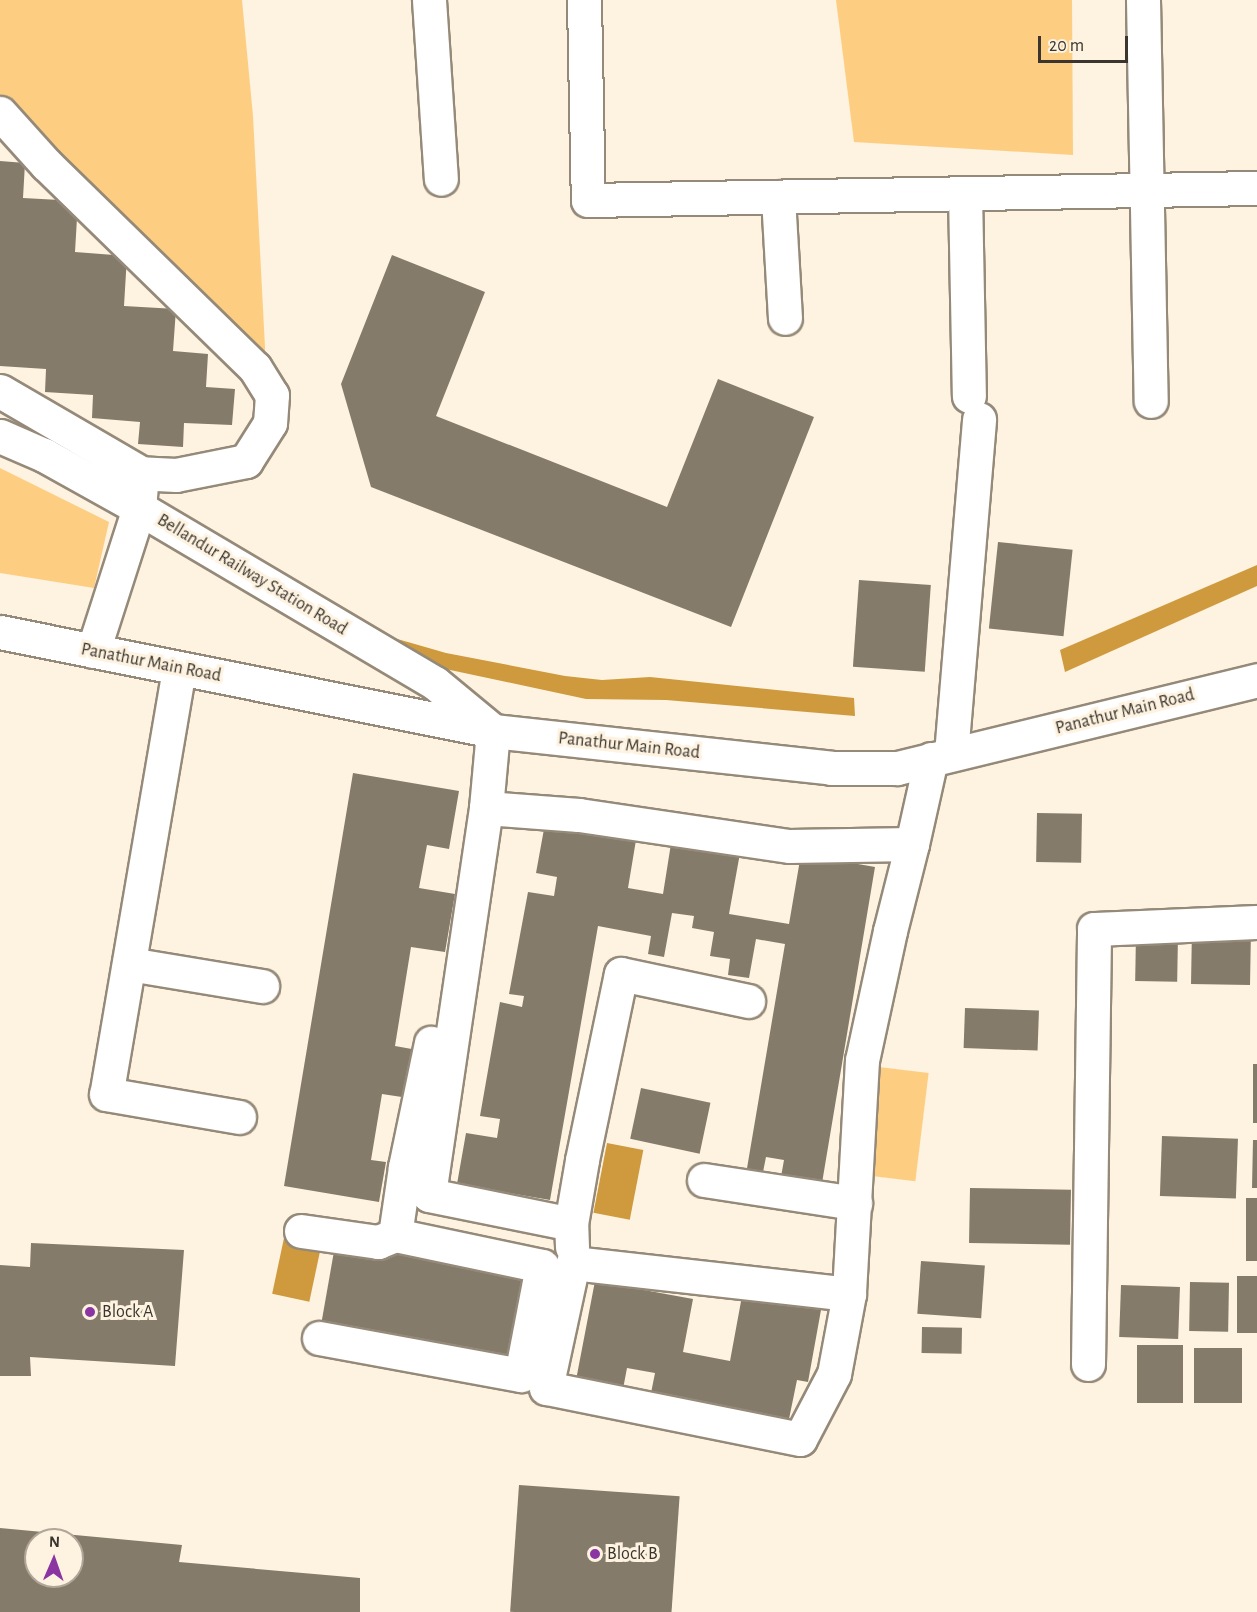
<!DOCTYPE html>
<style>
body{margin:0}
#map{position:relative;width:1257px;height:1612px;overflow:hidden;background:#fef2e0;font-family:"Alegreya Sans",sans-serif}
div>[style]{position:absolute}
.green>*{inset:0;background:#fdce82;transform-origin:0 0}
.water>*{inset:0;background:#ce9a3d;transform-origin:0 0}
.building>*{inset:0;background:#857b6a;transform-origin:0 0}
.roads{filter:drop-shadow(2px 0 #958a79) drop-shadow(-2px 0 #958a79) drop-shadow(0 2px #958a79) drop-shadow(0 -2px #958a79)}
.minor>*{height:33px;margin:-16.5px;padding:0 16.5px;transform-origin:16.5px;border-radius:16.5px;background:#fff}
.tertiary>*{height:33px;margin:-16.5px;padding:0 16.5px;transform-origin:16.5px;border-radius:16.5px;background:#fff}
.dots>*{width:16px;height:16px;translate:-50% -50%;box-sizing:border-box;border:3px solid #fef2e0;border-radius:50%}
span{translate:-50% -50%;white-space:nowrap;text-align:center;line-height:1.15;-webkit-text-stroke:6px #fef2e0;paint-order:stroke}
.street-label{font-size:18px;color:#3a352e}
.poi-label{font-size:18px;color:#3a352e}
.left{translate:0 -50%;text-align:left}
.north{position:absolute;left:24px;top:1528px;width:60px;height:60px;box-sizing:border-box;background:#fef2e0;border:2px solid #b0a699;border-radius:50%;rotate:2deg;font-size:16px;font-weight:700;line-height:24px;text-align:center;color:#3a352e}
.north::after{content:'';display:block;margin:auto;width:21px;height:27px;background:#8b35a2;clip-path:polygon(50% 0,100% 100%,50% 72%,0 100%)}
.scale{position:absolute;left:1038px;top:36px;width:90px;height:27px;box-sizing:border-box;border:3px solid #3a352e;border-top:0;padding-left:8px;font-size:18px;line-height:21px;white-space:nowrap;color:#3a352e;-webkit-text-stroke:4px #fef2e0;paint-order:stroke}
</style>
<div id="map">
<div class="green">
<div style="clip-path:polygon(0 0,242px 0,253px 116px,267px 386px,0 98px)"></div>
<div style="clip-path:polygon(836px 0,1072px 0,1073px 155px,854px 142px)"></div>
<div style="clip-path:polygon(0 468px,109px 522px,94px 588px,0 573px)"></div>
<div style="left:879px;top:1067px;width:50px;height:109px;rotate:7deg"></div>
</div>
<div class="water">
<div style="clip-path:polygon(1257px 565px,1257px 586px,1065px 672px,1060px 650px)"></div>
<div style="clip-path:polygon(373px 632px,446px 653px,565px 676px,602px 680px,650px 677px,854px 698px,855px 716px,666px 700px,586px 699px,408px 661px)"></div>
<div style="left:607px;top:1143px;width:37px;height:71px;rotate:11deg"></div>
<div style="left:284px;top:1238px;width:38px;height:57px;rotate:12deg"></div>
</div>
<div class="building">
<div style="clip-path:polygon(0 161px,25px 163px,23px 198px,78px 201px,75px 252px,127px 256px,124px 306px,176px 309px,173px 351px,208px 354px,206px 387px,235px 389px,232px 425px,184px 423px,183px 447px,138px 444px,140px 422px,92px 418px,93px 395px,45px 392px,46px 369px,0 366px)"></div>
<div style="clip-path:polygon(392px 255px,485px 292px,436px 416px,667px 507px,718px 379px,814px 417px,731px 627px,371px 487px,341px 384px)"></div>
<div style="left:998px;top:542px;width:75px;height:87px;rotate:6deg"></div>
<div style="left:859px;top:580px;width:72px;height:87px;rotate:4deg"></div>
<div style="clip-path:polygon(353px 773px,459px 791px,449px 849px,427px 845px,419px 888px,455px 894px,445px 952px,411px 947px,395px 1046px,423px 1051px,415px 1099px,382px 1094px,371px 1160px,386px 1162px,379px 1202px,284px 1186px)"></div>
<div style="left:1037px;top:813px;width:45px;height:49px;rotate:1deg"></div>
<div style="clip-path:polygon(546px 818px,637px 834px,628px 888px,663px 894px,673px 831px,742px 842px,729px 914px,789px 924px,801px 854px,875px 867px,820px 1195px,779px 1188px,784px 1160px,766px 1157px,761px 1182px,745px 1180px,785px 944px,756px 939px,749px 978px,728px 975px,730px 959px,710px 956px,714px 932px,692px 928px,694px 916px,672px 913px,664px 957px,648px 954px,651px 936px,598px 926px,550px 1200px,457px 1184px,466px 1133px,497px 1138px,500px 1119px,480px 1116px,500px 1002px,522px 1007px,524px 996px,509px 994px,528px 892px,554px 896px,557px 877px,536px 873px)"></div>
<div style="left:1192px;top:928px;width:59px;height:56px;rotate:1deg"></div>
<div style="left:1136px;top:934px;width:42px;height:47px;rotate:1deg"></div>
<div style="left:965px;top:1008px;width:74px;height:40px;rotate:2deg"></div>
<div style="left:1253px;top:1064px;width:4px;height:59px"></div>
<div style="left:641px;top:1088px;width:71px;height:52px;rotate:12deg"></div>
<div style="left:1162px;top:1136px;width:76px;height:60px;rotate:2deg"></div>
<div style="clip-path:polygon(1253px 1140px,1257px 1140px,1257px 1188px,1252px 1188px)"></div>
<div style="left:970px;top:1188px;width:101px;height:55px;rotate:1deg"></div>
<div style="left:1246px;top:1198px;width:11px;height:63px"></div>
<div style="left:336px;top:1240px;width:199px;height:90px;rotate:10deg"></div>
<div style="clip-path:polygon(31px 1243px,184px 1250px,175px 1366px,30px 1357px,31px 1376px,0 1376px,0 1265px,30px 1267px)"></div>
<div style="left:921px;top:1261px;width:64px;height:53px;rotate:4deg"></div>
<div style="left:1257px;top:1276px;width:57px;height:20px;rotate:90deg"></div>
<div style="clip-path:polygon(595px 1281px,693px 1299px,683px 1352px,730px 1361px,742px 1296px,821px 1310px,808px 1382px,797px 1380px,789px 1419px,651px 1393px,655px 1373px,627px 1368px,623px 1389px,576px 1380px)"></div>
<div style="left:1190px;top:1282px;width:39px;height:49px;rotate:1deg"></div>
<div style="left:1121px;top:1285px;width:59px;height:52px;rotate:2deg"></div>
<div style="left:922px;top:1327px;width:40px;height:26px;rotate:1deg"></div>
<div style="left:1137px;top:1345px;width:46px;height:58px"></div>
<div style="left:1194px;top:1348px;width:48px;height:55px"></div>
<div style="left:519px;top:1485px;width:161px;height:127px;rotate:4deg"></div>
<div style="clip-path:polygon(evenodd,0 1528px,182px 1545px,179px 1562px,360px 1578px,360px 1612px,0 1612px,0 1528px,36px 1540px,72px 1540px,72px 1576px,36px 1576px,36px 1540px)"></div>
</div>
<div class="roads">
<div class="minor">
<div style="left:429px;top:0;width:179px;rotate:86.2deg"></div>
<div style="left:584px;top:0;width:200px;rotate:88.9deg"></div>
<div style="left:588px;top:200px;width:669px;rotate:-1.03deg"></div>
<div style="left:1143px;top:0;width:401px;rotate:88.9deg"></div>
<div style="left:0;top:113px;width:69px;rotate:48deg"></div>
<div style="left:46px;top:164px;width:292px;rotate:44.3deg"></div>
<div style="left:255px;top:368px;width:32px;rotate:58deg"></div>
<div style="left:272px;top:395px;width:28px;rotate:94deg"></div>
<div style="left:270px;top:423px;width:45px;rotate:122.3deg"></div>
<div style="left:246px;top:461px;width:71px;rotate:168.7deg"></div>
<div style="left:176px;top:475px;width:35px;rotate:-177deg"></div>
<div style="left:141px;top:473px;width:163px;rotate:-149.8deg"></div>
<div style="left:965px;top:193px;width:203px;rotate:88.9deg"></div>
<div style="left:778px;top:197px;width:121px;rotate:86.7deg"></div>
<div style="left:0;top:436px;width:48px;rotate:23.4deg"></div>
<div style="left:44px;top:455px;width:109px;rotate:29.2deg"></div>
<div style="left:139px;top:508px;width:344px;rotate:30.6deg"></div>
<div style="left:435px;top:683px;width:75px;rotate:39.6deg"></div>
<div style="left:493px;top:731px;width:77px;rotate:95.2deg"></div>
<div style="left:486px;top:808px;width:391px;rotate:98.4deg"></div>
<div style="left:429px;top:1195px;width:145px;rotate:11.5deg"></div>
<div style="left:93px;top:651px;width:150px;rotate:-72.2deg"></div>
<div style="left:139px;top:508px;width:22px;rotate:-85deg"></div>
<div style="left:179px;top:669px;width:431px;rotate:99.7deg"></div>
<div style="left:106px;top:1094px;width:135px;rotate:9.8deg"></div>
<div style="left:951px;top:754px;width:336px;rotate:-85.2deg"></div>
<div style="left:486px;top:808px;width:93px;rotate:4.3deg"></div>
<div style="left:579px;top:815px;width:212px;rotate:8.4deg"></div>
<div style="left:789px;top:846px;width:123px;rotate:-0.9deg"></div>
<div style="left:912px;top:844px;width:90px;rotate:104.2deg"></div>
<div style="left:890px;top:931px;width:132px;rotate:102.2deg"></div>
<div style="left:862px;top:1060px;width:234px;rotate:93.2deg"></div>
<div style="left:849px;top:1294px;width:81px;rotate:100.6deg"></div>
<div style="left:834px;top:1374px;width:73px;rotate:117.6deg"></div>
<div style="left:800px;top:1439px;width:259px;rotate:-168.6deg"></div>
<div style="left:546px;top:1388px;width:128px;rotate:-77.8deg"></div>
<div style="left:573px;top:1263px;width:278px;rotate:6.4deg"></div>
<div style="left:912px;top:844px;width:87px;rotate:-77.4deg"></div>
<div style="left:129px;top:964px;width:135px;rotate:9.4deg"></div>
<div style="left:704px;top:1180px;width:153px;rotate:8.7deg"></div>
<div style="left:301px;top:1231px;width:78px;rotate:8.1deg"></div>
<div style="left:378px;top:1242px;width:18px;rotate:-22deg"></div>
<div style="left:395px;top:1235px;width:69px;rotate:-81.6deg"></div>
<div style="left:405px;top:1167px;width:127px;rotate:-78.2deg"></div>
<div style="left:572px;top:1247px;width:23px;rotate:-92deg"></div>
<div style="left:571px;top:1224px;width:65px;rotate:-80.2deg"></div>
<div style="left:582px;top:1160px;width:190px;rotate:-78.2deg"></div>
<div style="left:621px;top:974px;width:130px;rotate:12deg"></div>
<div style="left:319px;top:1338px;width:205px;rotate:10.4deg"></div>
<div style="left:521px;top:1375px;width:111px;rotate:-79.1deg"></div>
<div style="left:542px;top:1266px;width:150px;rotate:-168.1deg"></div>
<div style="left:1088px;top:1364px;width:435px;rotate:-89.2deg"></div>
<div style="left:1094px;top:929px;width:163px;rotate:-2.5deg"></div>
</div>
<div class="tertiary">
<div style="left:0;top:632px;width:503px;rotate:11.35deg"></div>
<div style="left:493px;top:731px;width:340px;rotate:6.2deg"></div>
<div style="left:831px;top:768px;width:66px"></div>
<div style="left:897px;top:768px;width:371px;rotate:-13.7deg"></div>
</div>
</div>
<div class="dots">
<div style="left:90px;top:1312px;background:#8b35a2"></div>
<div style="left:595px;top:1554px;background:#8b35a2"></div>
</div>
<div class="street-label">
<span style="left:252px;top:575px;rotate:31deg">Bellandur Railway Station Road</span>
<span style="left:151px;top:663px;rotate:11deg">Panathur Main Road</span>
<span style="left:1125px;top:712px;rotate:-14deg">Panathur Main Road</span>
<span style="left:629px;top:746px;rotate:6deg">Panathur Main Road</span>
</div>
<div class="poi-label">
<span class="left" style="left:102px;top:1312px">Block A</span>
<span class="left" style="left:607px;top:1554px">Block B</span>
</div>
<div class="north">N</div>
<div class="scale">20 m</div>
</div>
